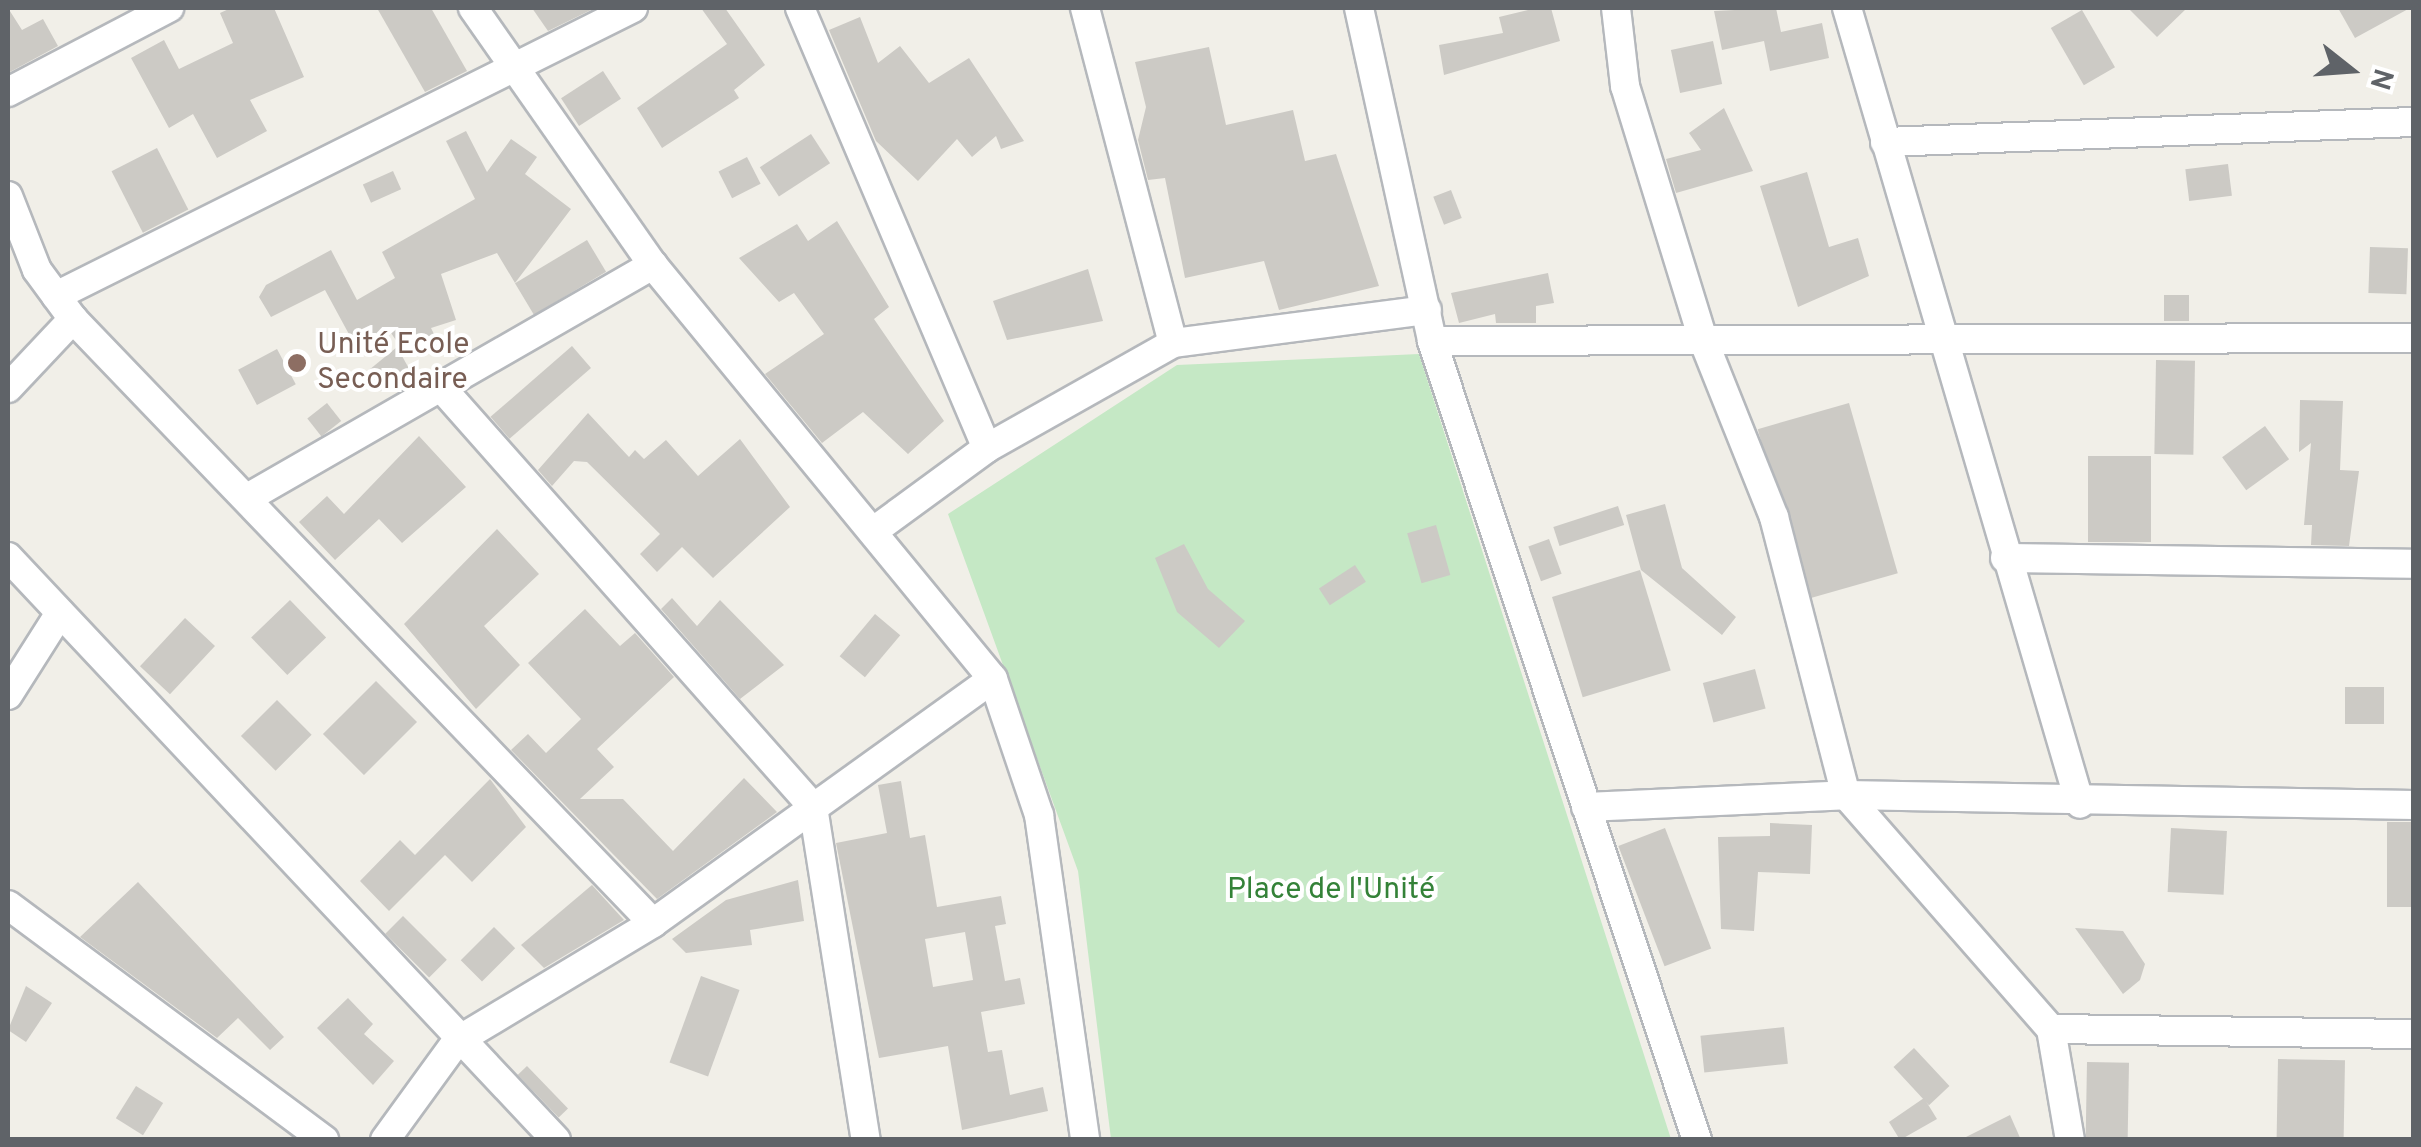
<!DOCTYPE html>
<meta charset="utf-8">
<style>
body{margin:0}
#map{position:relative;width:2421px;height:1147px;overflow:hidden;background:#f1efe8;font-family:Overpass,sans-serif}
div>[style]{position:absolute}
.green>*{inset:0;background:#c5e8c5}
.building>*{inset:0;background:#cccac5;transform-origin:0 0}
.roads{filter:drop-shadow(2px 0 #b5b8bc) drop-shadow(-2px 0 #b5b8bc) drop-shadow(0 2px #b5b8bc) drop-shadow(0 -2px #b5b8bc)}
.minor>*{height:28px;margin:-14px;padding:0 14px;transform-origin:14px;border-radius:14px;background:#fff}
.dots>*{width:28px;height:28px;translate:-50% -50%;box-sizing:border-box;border:5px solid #fff;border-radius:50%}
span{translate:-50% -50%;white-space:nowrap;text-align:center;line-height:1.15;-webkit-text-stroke:8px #fff;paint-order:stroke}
.education-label{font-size:30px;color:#785e54}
.left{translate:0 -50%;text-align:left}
.park-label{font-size:30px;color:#348238}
.frame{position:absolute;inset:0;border:10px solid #5f6368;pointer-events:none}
.north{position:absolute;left:2301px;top:20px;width:100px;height:100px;-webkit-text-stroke:8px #fff;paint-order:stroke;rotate:107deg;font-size:28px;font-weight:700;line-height:40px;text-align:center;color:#5f6368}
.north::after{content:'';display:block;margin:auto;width:35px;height:45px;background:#5f6368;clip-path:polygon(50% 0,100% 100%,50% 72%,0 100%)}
</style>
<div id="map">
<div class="green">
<div style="clip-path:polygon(1419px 354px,1671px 1139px,1111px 1139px,1078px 871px,948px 514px,1177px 365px)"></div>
</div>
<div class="building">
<div style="clip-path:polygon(8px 8px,22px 30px,43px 19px,58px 46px,8px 73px)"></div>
<div style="clip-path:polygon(231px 8px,274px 8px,304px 77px,250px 100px,267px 131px,217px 158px,193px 114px,169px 128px,131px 58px,164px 40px,179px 69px,233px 43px,220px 13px)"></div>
<div style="clip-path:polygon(377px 8px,431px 8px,467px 71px,425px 92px)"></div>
<div style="clip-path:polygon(532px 8px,595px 8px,548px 31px)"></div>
<div style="clip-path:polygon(701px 8px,725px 8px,765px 65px,734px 90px,739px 98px,662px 148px,637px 108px,727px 44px)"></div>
<div style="clip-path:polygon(1536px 8px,1551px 8px,1560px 41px,1444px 75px,1439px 45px,1503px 33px,1499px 17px)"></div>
<div style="clip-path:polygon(1776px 8px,1781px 32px,1822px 23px,1829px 58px,1770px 71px,1764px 41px,1722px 50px,1714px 11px)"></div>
<div style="clip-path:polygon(2128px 8px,2187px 8px,2157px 37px)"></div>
<div style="clip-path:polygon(2338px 8px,2410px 8px,2355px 38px)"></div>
<div style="left:2082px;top:10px;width:66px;height:36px;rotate:60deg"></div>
<div style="clip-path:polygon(860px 17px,878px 63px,900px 46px,929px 83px,969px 58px,1024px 141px,1001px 149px,996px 136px,972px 157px,957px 139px,918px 181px,876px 141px,829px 30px)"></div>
<div style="left:1713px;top:41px;width:44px;height:43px;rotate:78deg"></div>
<div style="clip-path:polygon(1209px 47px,1226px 125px,1293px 110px,1305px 161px,1336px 154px,1379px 286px,1279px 310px,1264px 261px,1185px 278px,1165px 178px,1148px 180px,1138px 140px,1146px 107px,1135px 62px)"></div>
<div style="left:603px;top:71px;width:33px;height:50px;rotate:57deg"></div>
<div style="clip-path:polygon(1724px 108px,1753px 171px,1676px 193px,1666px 159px,1701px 150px,1689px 133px)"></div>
<div style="clip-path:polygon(466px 131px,487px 172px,511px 139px,537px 157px,525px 174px,571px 209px,515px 283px,497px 253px,441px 274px,456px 320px,431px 328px,437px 340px,406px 355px,389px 330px,357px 349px,325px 290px,271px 317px,259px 297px,266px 285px,331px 250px,357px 300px,395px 278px,382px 252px,475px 199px,446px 141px)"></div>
<div style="left:811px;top:134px;width:35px;height:61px;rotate:57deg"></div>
<div style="left:157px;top:148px;width:69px;height:51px;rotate:63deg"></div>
<div style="left:747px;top:157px;width:30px;height:32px;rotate:63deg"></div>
<div style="left:2228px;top:164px;width:32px;height:43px;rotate:83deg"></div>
<div style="left:393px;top:171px;width:20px;height:33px;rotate:66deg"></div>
<div style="clip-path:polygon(1807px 172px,1829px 247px,1858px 238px,1869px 276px,1798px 307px,1760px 186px)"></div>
<div style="left:1451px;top:190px;width:30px;height:19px;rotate:69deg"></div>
<div style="clip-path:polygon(837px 221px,889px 307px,874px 319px,944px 421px,908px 454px,863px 412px,822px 443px,765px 374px,824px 334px,794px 293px,779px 302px,739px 258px,797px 224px,808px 241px)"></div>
<div style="left:587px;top:240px;width:37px;height:84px;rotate:59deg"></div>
<div style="left:2370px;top:247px;width:38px;height:46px;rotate:2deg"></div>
<div style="clip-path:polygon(1088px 269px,1103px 321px,1007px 340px,993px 301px)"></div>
<div style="clip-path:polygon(1548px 273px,1554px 303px,1536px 306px,1536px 323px,1496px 323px,1495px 314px,1459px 323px,1451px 293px)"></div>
<div style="left:2189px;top:295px;width:26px;height:25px;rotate:90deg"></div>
<div style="left:572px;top:346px;width:29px;height:108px;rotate:49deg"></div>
<div style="clip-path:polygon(397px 347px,412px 374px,381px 391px,369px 370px)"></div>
<div style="left:277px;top:349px;width:40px;height:44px;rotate:62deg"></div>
<div style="left:2156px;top:360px;width:39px;height:94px;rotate:1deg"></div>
<div style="clip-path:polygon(2300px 400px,2343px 401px,2340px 470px,2359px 471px,2349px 546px,2311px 545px,2312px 525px,2304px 525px,2311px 443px,2299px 452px)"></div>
<div style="left:327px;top:403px;width:23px;height:25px;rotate:52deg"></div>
<div style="left:1849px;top:403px;width:177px;height:95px;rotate:74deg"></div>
<div style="clip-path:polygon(588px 413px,629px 457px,635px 450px,644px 459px,666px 440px,698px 476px,740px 439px,790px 507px,713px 578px,682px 547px,657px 572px,640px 554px,660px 534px,587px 462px,574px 461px,552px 486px,538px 470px)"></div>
<div style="left:2265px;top:426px;width:41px;height:53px;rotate:54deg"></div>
<div style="clip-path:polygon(419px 436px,466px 487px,402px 543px,379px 519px,335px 560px,299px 522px,327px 496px,344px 514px)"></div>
<div style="left:2088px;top:456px;width:63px;height:86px"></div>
<div style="clip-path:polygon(1665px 504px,1682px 568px,1736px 617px,1722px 635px,1641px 570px,1626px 515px)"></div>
<div style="left:1618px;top:506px;width:20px;height:68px;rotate:72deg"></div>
<div style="left:1436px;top:525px;width:52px;height:30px;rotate:74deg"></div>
<div style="clip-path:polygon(497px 529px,539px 574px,484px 626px,520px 665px,476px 709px,404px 624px)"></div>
<div style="left:1549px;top:539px;width:37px;height:22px;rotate:70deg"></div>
<div style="clip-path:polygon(1184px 544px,1208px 589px,1245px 621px,1219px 648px,1177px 612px,1155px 558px)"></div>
<div style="left:1355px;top:565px;width:20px;height:43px;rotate:57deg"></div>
<div style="left:1640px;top:570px;width:105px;height:92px;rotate:73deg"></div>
<div style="clip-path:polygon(672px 598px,697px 626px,720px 600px,784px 665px,740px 699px,661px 609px)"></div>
<div style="left:290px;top:600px;width:52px;height:54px;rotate:46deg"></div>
<div style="clip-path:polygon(585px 609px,620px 646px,635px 633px,674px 677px,597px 749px,614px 767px,580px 799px,623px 799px,673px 851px,744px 778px,777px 812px,657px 899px,511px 750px,528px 734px,546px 753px,581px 719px,528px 663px)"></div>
<div style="left:875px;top:614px;width:33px;height:55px;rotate:40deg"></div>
<div style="left:185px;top:618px;width:41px;height:66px;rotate:43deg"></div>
<div style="left:1755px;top:669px;width:41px;height:54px;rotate:75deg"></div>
<div style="left:376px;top:681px;width:58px;height:75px;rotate:45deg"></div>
<div style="left:2345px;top:687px;width:39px;height:37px"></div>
<div style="left:277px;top:700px;width:49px;height:51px;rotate:45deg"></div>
<div style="clip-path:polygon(490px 779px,526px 827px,472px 882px,445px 855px,389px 911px,360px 881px,400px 840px,415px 855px)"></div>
<div style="clip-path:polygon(evenodd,901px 781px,910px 838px,925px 835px,937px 907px,1001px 896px,1006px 924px,995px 926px,1005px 981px,1020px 978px,1025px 1004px,981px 1012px,988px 1052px,1002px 1050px,1010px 1095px,1043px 1087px,1048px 1111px,962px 1130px,948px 1046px,879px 1058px,836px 843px,887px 833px,878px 785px,901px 781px,965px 932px,973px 980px,933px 987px,925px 939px,965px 932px)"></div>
<div style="left:2387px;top:822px;width:27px;height:85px"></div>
<div style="clip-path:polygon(1770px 823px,1812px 825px,1810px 874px,1758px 872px,1754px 931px,1721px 929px,1718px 837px,1770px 836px)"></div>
<div style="left:1665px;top:828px;width:129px;height:50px;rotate:69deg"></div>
<div style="left:2171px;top:828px;width:56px;height:64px;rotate:3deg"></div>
<div style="clip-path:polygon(798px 880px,804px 921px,750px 930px,752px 945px,686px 953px,672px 939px,726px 900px)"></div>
<div style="clip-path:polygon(138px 882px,284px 1037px,270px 1050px,238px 1018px,217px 1038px,80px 937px)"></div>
<div style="clip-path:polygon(592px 885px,624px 920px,544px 968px,521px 945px)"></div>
<div style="left:403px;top:916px;width:62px;height:25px;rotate:45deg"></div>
<div style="left:494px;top:927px;width:30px;height:47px;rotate:45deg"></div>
<div style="clip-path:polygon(2075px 928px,2123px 931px,2145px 964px,2140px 980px,2123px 994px)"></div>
<div style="left:701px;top:976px;width:41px;height:92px;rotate:20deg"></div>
<div style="clip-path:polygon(26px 986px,52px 1003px,26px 1042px,8px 1030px)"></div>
<div style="clip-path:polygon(348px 998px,373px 1024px,364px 1034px,394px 1061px,373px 1085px,317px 1028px)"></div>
<div style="left:1784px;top:1027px;width:37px;height:84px;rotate:84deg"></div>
<div style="left:1914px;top:1048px;width:52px;height:28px;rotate:47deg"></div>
<div style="left:2278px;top:1059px;width:67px;height:81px;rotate:1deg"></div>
<div style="left:2087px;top:1062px;width:42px;height:78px;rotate:1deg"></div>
<div style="left:527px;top:1066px;width:59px;height:13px;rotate:46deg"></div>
<div style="left:136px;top:1086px;width:32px;height:38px;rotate:32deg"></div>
<div style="clip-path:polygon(1924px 1098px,1937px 1119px,1900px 1140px,1889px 1122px)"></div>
<div style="clip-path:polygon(2010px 1115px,2021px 1140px,1960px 1140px)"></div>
</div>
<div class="roads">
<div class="minor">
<div style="left:473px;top:8px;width:314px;rotate:55deg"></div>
<div style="left:653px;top:265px;width:536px;rotate:50.61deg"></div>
<div style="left:993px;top:679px;width:144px;rotate:71.3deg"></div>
<div style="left:1039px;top:815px;width:328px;rotate:81.9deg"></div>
<div style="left:800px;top:8px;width:478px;rotate:67deg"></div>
<div style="left:1085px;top:8px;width:346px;rotate:75.3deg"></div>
<div style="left:1359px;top:8px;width:341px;rotate:77.6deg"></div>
<div style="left:1432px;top:341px;width:842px;rotate:71.65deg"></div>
<div style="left:1616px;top:8px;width:79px;rotate:83.4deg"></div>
<div style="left:1625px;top:86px;width:263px;rotate:72.9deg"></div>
<div style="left:1702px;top:337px;width:194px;rotate:68.2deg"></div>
<div style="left:1774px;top:517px;width:287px;rotate:75.5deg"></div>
<div style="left:1846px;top:795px;width:311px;rotate:48.8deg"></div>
<div style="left:2051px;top:1029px;width:113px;rotate:80.3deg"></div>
<div style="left:1847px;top:8px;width:829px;rotate:73.68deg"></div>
<div style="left:8px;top:92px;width:182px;rotate:-27.6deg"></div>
<div style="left:1885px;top:142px;width:529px;rotate:-2.17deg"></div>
<div style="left:8px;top:196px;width:79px;rotate:68.6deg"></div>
<div style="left:37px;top:270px;width:61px;rotate:53.7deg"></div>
<div style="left:73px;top:319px;width:837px;rotate:46.16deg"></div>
<div style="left:56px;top:296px;width:645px;rotate:-26.53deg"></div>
<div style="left:1432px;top:341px;width:982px;rotate:-0.18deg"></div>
<div style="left:439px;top:385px;width:564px;rotate:48.45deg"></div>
<div style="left:813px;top:807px;width:337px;rotate:81deg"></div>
<div style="left:8px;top:388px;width:95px;rotate:-46.7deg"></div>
<div style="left:251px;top:496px;width:464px;rotate:-29.9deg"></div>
<div style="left:875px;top:530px;width:139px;rotate:-36.2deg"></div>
<div style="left:987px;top:448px;width:214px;rotate:-29.4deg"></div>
<div style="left:1173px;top:343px;width:256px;rotate:-7.4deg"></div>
<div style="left:8px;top:557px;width:800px;rotate:46.77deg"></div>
<div style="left:2005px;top:558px;width:409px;rotate:0.8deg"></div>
<div style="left:8px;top:695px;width:97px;rotate:-57.6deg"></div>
<div style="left:1586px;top:807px;width:260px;rotate:-2.6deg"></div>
<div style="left:1846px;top:795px;width:568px;rotate:1.01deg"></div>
<div style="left:8px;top:905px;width:394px;rotate:36.6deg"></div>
<div style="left:2051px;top:1029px;width:363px;rotate:0.8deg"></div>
<div style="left:385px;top:1140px;width:122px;rotate:-54deg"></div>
<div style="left:457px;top:1041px;width:229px;rotate:-31deg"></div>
<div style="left:653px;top:923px;width:418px;rotate:-35.7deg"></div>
</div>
</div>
<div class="dots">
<div style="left:297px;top:363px;background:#8d6e63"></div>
</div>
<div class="education-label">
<span class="left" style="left:317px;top:363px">Unité Ecole<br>Secondaire</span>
</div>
<div class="park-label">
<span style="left:1331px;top:891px">Place de l'Unité</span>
</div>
<div class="frame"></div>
<div class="north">N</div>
</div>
